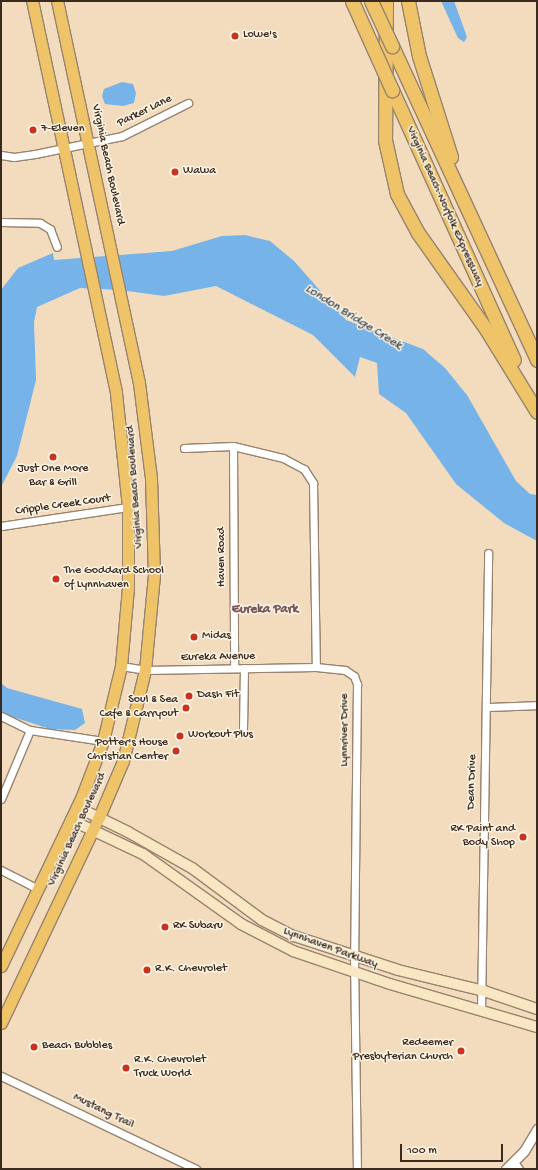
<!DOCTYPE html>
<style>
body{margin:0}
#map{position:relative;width:538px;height:1170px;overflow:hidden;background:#f3dcbe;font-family:"Gochi Hand",sans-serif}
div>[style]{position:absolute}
.water>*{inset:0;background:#75b3e8}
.roads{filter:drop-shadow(1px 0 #97836e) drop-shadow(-1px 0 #97836e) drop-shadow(0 1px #97836e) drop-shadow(0 -1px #97836e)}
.minor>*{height:7px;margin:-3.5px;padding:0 3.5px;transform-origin:3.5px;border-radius:3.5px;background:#fff}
.tertiary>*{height:9px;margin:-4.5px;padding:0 4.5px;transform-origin:4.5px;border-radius:4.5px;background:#fff}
.secondary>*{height:10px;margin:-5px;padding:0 5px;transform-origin:5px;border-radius:5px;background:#f9e7c3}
.primary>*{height:11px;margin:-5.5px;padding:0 5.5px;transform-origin:5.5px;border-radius:5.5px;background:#efc469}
.motorway>*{height:13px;margin:-6.5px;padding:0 6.5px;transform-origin:6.5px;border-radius:6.5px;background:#efc469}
.bridges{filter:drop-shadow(1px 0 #97836e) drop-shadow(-1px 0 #97836e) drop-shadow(0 1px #97836e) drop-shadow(0 -1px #97836e)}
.motorway-bridge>*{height:13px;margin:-6.5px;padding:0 6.5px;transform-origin:6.5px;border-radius:6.5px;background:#efc469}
.dots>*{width:11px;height:11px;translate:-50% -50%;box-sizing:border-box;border:2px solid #fcf5e5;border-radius:50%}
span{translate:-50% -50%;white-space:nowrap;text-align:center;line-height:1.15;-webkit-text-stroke:3px #fcf5e5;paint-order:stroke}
.poi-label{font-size:12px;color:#3b2a1e}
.left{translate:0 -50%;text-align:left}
.right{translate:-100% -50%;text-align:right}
.street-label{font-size:12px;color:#3b2a1e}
.water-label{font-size:13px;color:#4c535b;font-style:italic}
.neighbourhood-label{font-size:13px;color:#7a575b;font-weight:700}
.frame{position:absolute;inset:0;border:2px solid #3b2a1e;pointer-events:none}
.scale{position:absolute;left:400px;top:1144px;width:103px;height:18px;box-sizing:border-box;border:2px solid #3b2a1e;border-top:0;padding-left:5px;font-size:12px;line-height:14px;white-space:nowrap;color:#3b2a1e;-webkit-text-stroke:3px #fcf5e5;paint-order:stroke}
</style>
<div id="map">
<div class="water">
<div style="clip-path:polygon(441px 1px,454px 1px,467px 37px,464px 42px,458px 38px)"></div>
<div style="clip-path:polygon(122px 82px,133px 84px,136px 93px,134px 103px,123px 106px,105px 104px,102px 96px,104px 89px)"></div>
<div style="clip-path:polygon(245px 235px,270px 241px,294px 261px,346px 320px,423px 349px,445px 368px,467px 395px,516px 481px,530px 494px,537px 495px,537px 541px,504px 523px,456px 484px,406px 413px,379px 394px,377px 363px,360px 357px,355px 377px,313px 335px,216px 286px,164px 296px,120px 290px,80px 288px,37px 307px,34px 322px,36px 380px,17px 456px,1px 487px,1px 290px,18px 268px,53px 253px,54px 260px,172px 251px,222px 236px)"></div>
<div style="clip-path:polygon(1px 683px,7px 688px,82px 709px,85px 723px,75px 730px,50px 729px,13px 717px,1px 711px)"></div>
</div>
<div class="roads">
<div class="minor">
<div style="left:1px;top:155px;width:13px;rotate:9deg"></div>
<div style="left:14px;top:157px;width:21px;rotate:-8deg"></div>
<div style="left:35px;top:154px;width:89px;rotate:-11.7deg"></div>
<div style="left:122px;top:136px;width:74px;rotate:-26.6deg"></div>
<div style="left:1px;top:222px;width:39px;rotate:1deg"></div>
<div style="left:40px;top:223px;width:12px;rotate:31deg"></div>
<div style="left:50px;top:229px;width:19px;rotate:69deg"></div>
<div style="left:233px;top:446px;width:222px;rotate:89.7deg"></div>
<div style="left:184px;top:448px;width:49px;rotate:-2.3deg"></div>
<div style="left:233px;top:446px;width:51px;rotate:13.5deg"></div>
<div style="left:283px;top:458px;width:24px;rotate:28deg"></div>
<div style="left:304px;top:469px;width:17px;rotate:57deg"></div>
<div style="left:313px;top:483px;width:184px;rotate:89.1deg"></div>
<div style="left:316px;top:667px;width:29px;rotate:6deg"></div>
<div style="left:345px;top:670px;width:11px;rotate:34deg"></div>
<div style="left:354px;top:676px;width:9px;rotate:69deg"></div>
<div style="left:357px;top:684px;width:273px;rotate:90.6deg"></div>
<div style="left:354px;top:957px;width:212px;rotate:89.2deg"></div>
<div style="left:1px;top:526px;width:128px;rotate:-8.5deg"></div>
<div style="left:121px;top:666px;width:24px;rotate:9deg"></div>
<div style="left:145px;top:670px;width:171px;rotate:-1deg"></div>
<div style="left:486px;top:707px;width:51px;rotate:-2.2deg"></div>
<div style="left:1px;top:716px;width:32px;rotate:26deg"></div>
<div style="left:30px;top:730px;width:74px;rotate:8.6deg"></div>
<div style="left:243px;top:730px;width:62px;rotate:-89.1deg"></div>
<div style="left:1px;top:799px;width:75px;rotate:-67.2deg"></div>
<div style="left:1px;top:870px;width:42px;rotate:27.2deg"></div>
<div style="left:481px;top:1011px;width:458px;rotate:-89.1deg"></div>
<div style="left:1px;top:1076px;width:216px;rotate:25.5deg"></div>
<div style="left:514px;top:1162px;width:9px;rotate:54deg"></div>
</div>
<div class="tertiary">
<div style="left:506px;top:1169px;width:25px;rotate:-45deg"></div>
<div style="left:524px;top:1151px;width:26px;rotate:-59deg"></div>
</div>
<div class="secondary">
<div style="left:77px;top:807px;width:57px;rotate:26.1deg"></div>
<div style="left:128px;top:832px;width:73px;rotate:29.4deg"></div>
<div style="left:192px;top:868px;width:87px;rotate:36.6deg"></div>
<div style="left:262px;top:920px;width:36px;rotate:27deg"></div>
<div style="left:294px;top:936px;width:109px;rotate:18.1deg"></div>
<div style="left:398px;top:970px;width:89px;rotate:13.7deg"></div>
<div style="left:484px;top:991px;width:56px;rotate:18.8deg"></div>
<div style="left:71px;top:820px;width:80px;rotate:25.3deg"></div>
<div style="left:143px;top:854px;width:120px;rotate:35.5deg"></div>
<div style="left:241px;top:924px;width:59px;rotate:27.4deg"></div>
<div style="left:293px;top:951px;width:102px;rotate:18.8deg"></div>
<div style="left:390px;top:984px;width:153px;rotate:16.3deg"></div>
</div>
<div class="primary">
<div style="left:1px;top:966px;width:188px;rotate:-64.5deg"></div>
<div style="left:82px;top:796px;width:59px;rotate:-69.1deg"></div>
<div style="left:103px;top:741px;width:77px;rotate:-76.5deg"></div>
<div style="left:121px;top:666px;width:78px;rotate:-84.9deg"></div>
<div style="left:128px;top:588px;width:81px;rotate:-90deg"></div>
<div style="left:128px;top:507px;width:116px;rotate:-96deg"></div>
<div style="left:116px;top:392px;width:400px;rotate:-102.1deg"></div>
<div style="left:1px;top:1023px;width:228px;rotate:-64.6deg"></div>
<div style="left:99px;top:817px;width:61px;rotate:-66.8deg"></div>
<div style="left:123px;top:761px;width:94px;rotate:-76.4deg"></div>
<div style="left:145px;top:670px;width:96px;rotate:-84.6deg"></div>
<div style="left:154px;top:574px;width:96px;rotate:-91.8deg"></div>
<div style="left:151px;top:478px;width:96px;rotate:-97.2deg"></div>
<div style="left:139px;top:383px;width:391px;rotate:-102.1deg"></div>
</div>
<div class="motorway">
<div style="left:386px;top:1px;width:139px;rotate:90.4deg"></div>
<div style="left:385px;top:140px;width:55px;rotate:77.5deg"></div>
<div style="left:397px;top:194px;width:44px;rotate:61.7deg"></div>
<div style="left:418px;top:233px;width:118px;rotate:54.7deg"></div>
<div style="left:486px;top:329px;width:97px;rotate:58.4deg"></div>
<div style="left:408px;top:1px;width:56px;rotate:78.7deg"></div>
<div style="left:419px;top:56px;width:106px;rotate:72.4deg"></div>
<div style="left:392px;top:46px;width:346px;rotate:65.2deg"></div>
<div style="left:392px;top:90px;width:296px;rotate:65.7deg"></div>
</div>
</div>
<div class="bridges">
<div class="motorway-bridge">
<div style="left:352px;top:1px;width:98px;rotate:65.8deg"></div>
<div style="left:371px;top:1px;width:50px;rotate:65deg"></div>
</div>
</div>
<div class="dots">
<div style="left:235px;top:36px;background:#c8321e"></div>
<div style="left:33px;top:130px;background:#c8321e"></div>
<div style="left:175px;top:172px;background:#c8321e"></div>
<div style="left:53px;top:457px;background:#c8321e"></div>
<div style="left:56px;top:579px;background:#c8321e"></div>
<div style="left:194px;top:637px;background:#c8321e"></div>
<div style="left:189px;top:696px;background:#c8321e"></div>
<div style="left:186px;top:708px;background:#c8321e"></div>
<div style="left:180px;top:736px;background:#c8321e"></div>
<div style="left:176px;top:751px;background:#c8321e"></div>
<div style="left:523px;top:837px;background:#c8321e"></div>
<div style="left:165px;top:927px;background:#c8321e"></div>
<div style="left:147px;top:970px;background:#c8321e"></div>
<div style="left:34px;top:1047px;background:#c8321e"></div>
<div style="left:461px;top:1051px;background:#c8321e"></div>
<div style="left:126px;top:1068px;background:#c8321e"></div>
</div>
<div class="poi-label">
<span class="left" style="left:243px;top:36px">Lowe's</span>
<span class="left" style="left:41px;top:130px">7-Eleven</span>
<span class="left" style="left:183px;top:172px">Wawa</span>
<span style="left:53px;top:477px">Just One More<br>Bar &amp; Grill</span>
<span class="left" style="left:64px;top:579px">The Goddard School<br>of Lynnhaven</span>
<span class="left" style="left:202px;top:637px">Midas</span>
<span class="left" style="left:197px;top:696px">Dash Fit</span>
<span class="right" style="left:178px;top:708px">Soul &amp; Sea<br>Cafe &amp; Carryout</span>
<span class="left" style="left:188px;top:736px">Workout Plus</span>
<span class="right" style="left:168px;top:751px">Potter's House<br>Christian Center</span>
<span class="right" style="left:515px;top:837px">RK Paint and<br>Body Shop</span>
<span class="left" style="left:173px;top:927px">RK Subaru</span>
<span class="left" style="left:155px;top:970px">R.K. Chevrolet</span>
<span class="right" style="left:453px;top:1051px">Redeemer<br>Presbyterian Church</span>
<span class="left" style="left:42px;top:1047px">Beach Bubbles</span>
<span class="left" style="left:134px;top:1068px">R.K. Chevrolet<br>Truck World</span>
</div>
<div class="street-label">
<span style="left:145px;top:112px;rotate:-26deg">Parker Lane</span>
<span style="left:107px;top:165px;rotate:78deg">Virginia Beach Boulevard</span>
<span style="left:444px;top:207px;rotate:66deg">Virginia Beach-Norfolk Expressway</span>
<span style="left:136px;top:487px;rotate:-94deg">Virginia Beach Boulevard</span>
<span style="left:63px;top:506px;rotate:-8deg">Cripple Creek Court</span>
<span style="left:223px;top:557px;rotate:-90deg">Haven Road</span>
<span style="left:218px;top:658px;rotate:-1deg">Eureka Avenue</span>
<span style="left:346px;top:730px;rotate:-90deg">Lynnriver Drive</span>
<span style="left:473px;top:782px;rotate:-88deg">Dean Drive</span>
<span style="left:78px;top:830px;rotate:-65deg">Virginia Beach Boulevard</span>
<span style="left:330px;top:949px;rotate:20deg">Lynnhaven Parkway</span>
<span style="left:103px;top:1112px;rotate:26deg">Mustang Trail</span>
</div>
<div class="water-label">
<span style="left:353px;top:318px;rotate:32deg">London Bridge Creek</span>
</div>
<div class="neighbourhood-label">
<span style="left:265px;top:610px">Eureka Park</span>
</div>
<div class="frame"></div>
<div class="scale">100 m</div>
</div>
